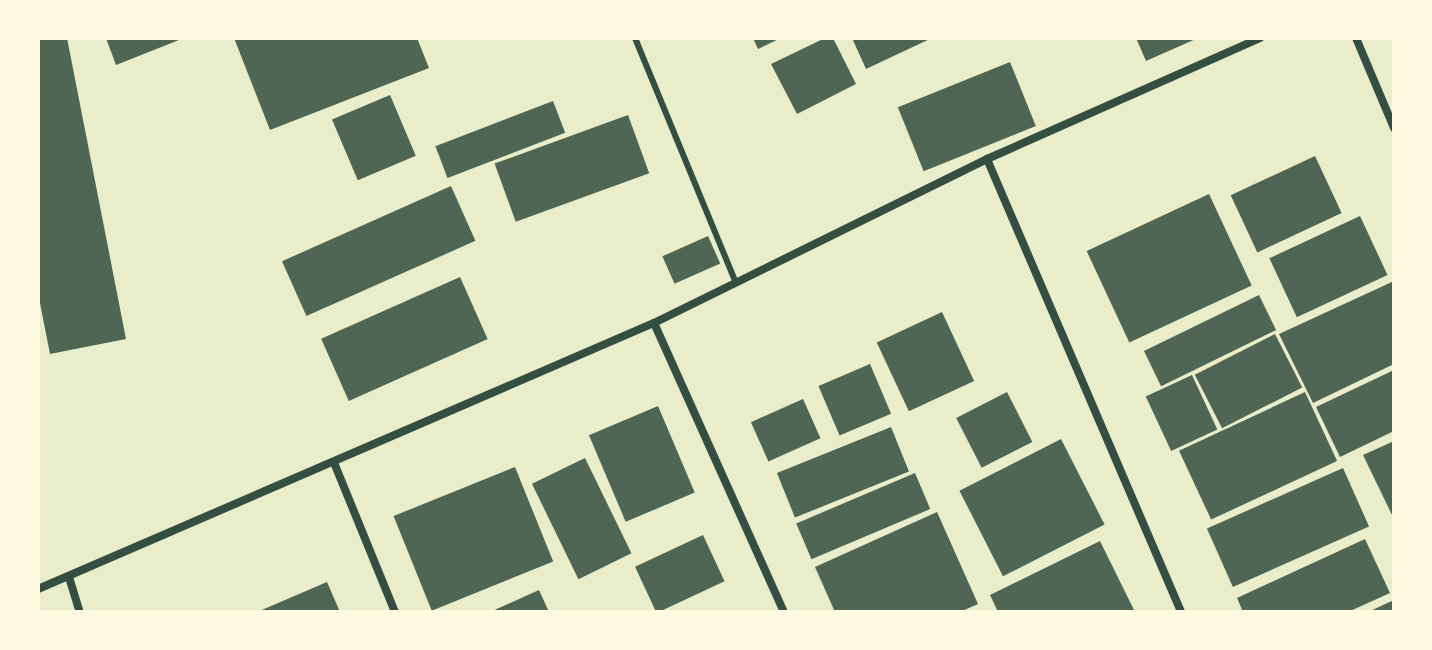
<!DOCTYPE html>
<style>
body{margin:0}
#map{position:relative;width:1432px;height:650px;overflow:hidden;background:#e9edc9;font-family:"Playfair Display",serif}
div>[style]{position:absolute}
.building>*{inset:0;background:#4f6655;transform-origin:0 0}
.service>*{height:6px;margin:-3px;padding:0 3px;transform-origin:3px;border-radius:3px;background:#344e41}
.minor>*{height:8px;margin:-4px;padding:0 4px;transform-origin:4px;border-radius:4px;background:#344e41}
span{translate:-50% -50%;white-space:nowrap;text-align:center;line-height:1.15;-webkit-text-stroke:7px #fefae0;paint-order:stroke}
.frame{position:absolute;inset:0;border:40px solid #fefae0;pointer-events:none}
</style>
<div id="map">
<div class="building">
<div style="clip-path:polygon(38px 38px,67px 38px,126px 339px,50px 354px,38px 293px)"></div>
<div style="clip-path:polygon(106px 38px,184px 38px,116px 65px)"></div>
<div style="clip-path:polygon(234px 38px,417px 38px,429px 68px,270px 130px)"></div>
<div style="clip-path:polygon(753px 38px,781px 38px,758px 49px)"></div>
<div style="clip-path:polygon(825px 38px,833px 38px,856px 84px,797px 114px,771px 64px)"></div>
<div style="clip-path:polygon(852px 38px,932px 38px,866px 69px)"></div>
<div style="clip-path:polygon(1136px 38px,1198px 38px,1146px 61px)"></div>
<div style="left:1010px;top:62px;width:69px;height:121px;rotate:68deg"></div>
<div style="left:390px;top:95px;width:66px;height:63px;rotate:67deg"></div>
<div style="left:553px;top:101px;width:34px;height:126px;rotate:69deg"></div>
<div style="left:628px;top:115px;width:62px;height:142px;rotate:70deg"></div>
<div style="left:1315px;top:156px;width:63px;height:93px;rotate:65deg"></div>
<div style="left:451px;top:186px;width:60px;height:185px;rotate:66deg"></div>
<div style="left:1209px;top:194px;width:101px;height:135px;rotate:65deg"></div>
<div style="left:1360px;top:216px;width:65px;height:100px;rotate:65deg"></div>
<div style="left:708px;top:236px;width:30px;height:50px;rotate:66deg"></div>
<div style="left:460px;top:277px;width:68px;height:152px;rotate:66deg"></div>
<div style="clip-path:polygon(1394px 281px,1394px 364px,1313px 403px,1279px 334px)"></div>
<div style="left:1259px;top:295px;width:39px;height:128px;rotate:64deg"></div>
<div style="left:942px;top:312px;width:76px;height:72px;rotate:65deg"></div>
<div style="left:1275px;top:334px;width:60px;height:90px;rotate:63deg"></div>
<div style="left:870px;top:364px;width:54px;height:56px;rotate:67deg"></div>
<div style="clip-path:polygon(1394px 370px,1394px 431px,1340px 457px,1316px 407px)"></div>
<div style="left:1192px;top:375px;width:60px;height:51px;rotate:65deg"></div>
<div style="left:1007px;top:392px;width:56px;height:57px;rotate:63deg"></div>
<div style="left:1305px;top:392px;width:76px;height:139px;rotate:65deg"></div>
<div style="left:803px;top:399px;width:43px;height:57px;rotate:66deg"></div>
<div style="left:658px;top:406px;width:94px;height:75px;rotate:67deg"></div>
<div style="left:891px;top:427px;width:48px;height:123px;rotate:68deg"></div>
<div style="left:1061px;top:439px;width:96px;height:114px;rotate:63deg"></div>
<div style="clip-path:polygon(1394px 441px,1394px 514px,1392px 515px,1363px 455px)"></div>
<div style="left:585px;top:458px;width:106px;height:59px;rotate:64deg"></div>
<div style="left:515px;top:467px;width:102px;height:131px;rotate:68deg"></div>
<div style="left:1343px;top:468px;width:64px;height:149px;rotate:66deg"></div>
<div style="left:915px;top:473px;width:39px;height:129px;rotate:67deg"></div>
<div style="clip-path:polygon(937px 512px,978px 604px,960px 612px,835px 612px,815px 567px)"></div>
<div style="left:703px;top:535px;width:51px;height:75px;rotate:65deg"></div>
<div style="clip-path:polygon(1365px 539px,1390px 593px,1348px 612px,1243px 612px,1237px 598px)"></div>
<div style="clip-path:polygon(1100px 541px,1135px 612px,998px 612px,990px 595px)"></div>
<div style="clip-path:polygon(327px 582px,340px 612px,257px 612px)"></div>
<div style="clip-path:polygon(539px 590px,549px 612px,490px 612px)"></div>
<div style="clip-path:polygon(1394px 600px,1394px 612px,1368px 612px)"></div>
</div>
<div class="service">
<div style="left:635px;top:38px;width:265px;rotate:67.6deg"></div>
</div>
<div class="minor">
<div style="left:1356px;top:38px;width:98px;rotate:67.1deg"></div>
<div style="left:987px;top:159px;width:493px;rotate:66.8deg"></div>
<div style="left:654px;top:323px;width:317px;rotate:65.8deg"></div>
<div style="left:335px;top:465px;width:159px;rotate:67.8deg"></div>
<div style="left:69px;top:577px;width:37px;rotate:73deg"></div>
<div style="left:38px;top:589px;width:671px;rotate:-23.36deg"></div>
<div style="left:654px;top:323px;width:371px;rotate:-26.2deg"></div>
<div style="left:987px;top:159px;width:299px;rotate:-23.9deg"></div>
</div>
<div class="frame"></div>
</div>
